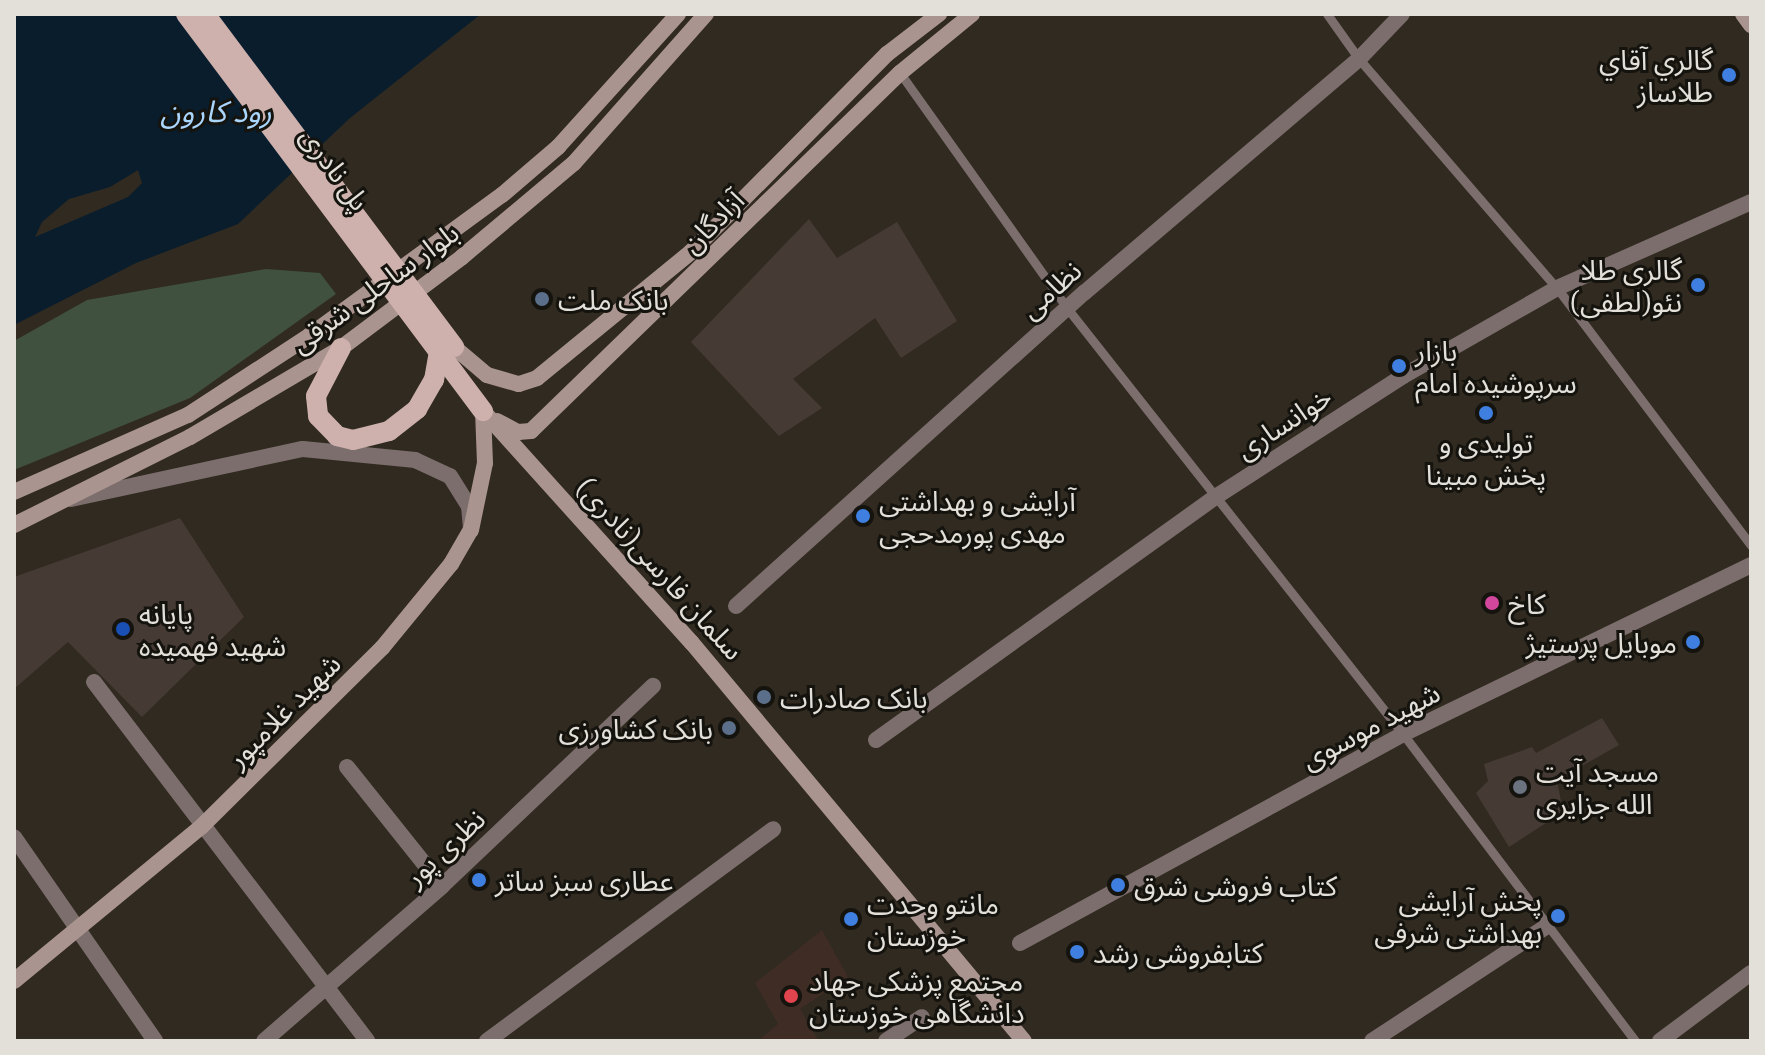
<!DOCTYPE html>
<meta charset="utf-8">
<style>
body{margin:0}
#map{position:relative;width:1765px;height:1055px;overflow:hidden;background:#302a20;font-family:"Exo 2","Noto Sans Arabic",sans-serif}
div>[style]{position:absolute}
.medical>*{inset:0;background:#3f2d25}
.green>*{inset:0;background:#415140}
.water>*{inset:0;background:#091d2d}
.building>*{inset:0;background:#463a35}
.lane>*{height:9px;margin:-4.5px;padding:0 4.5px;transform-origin:4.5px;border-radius:4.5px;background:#7c6e6c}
.street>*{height:16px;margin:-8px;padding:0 8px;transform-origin:8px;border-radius:8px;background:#7c6e6c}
.secondary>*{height:16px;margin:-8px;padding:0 8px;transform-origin:8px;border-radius:8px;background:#aa9490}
.primary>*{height:20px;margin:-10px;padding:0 10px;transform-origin:10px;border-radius:10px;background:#ceb1ad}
.dots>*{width:22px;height:22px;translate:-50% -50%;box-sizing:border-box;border:4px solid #15130e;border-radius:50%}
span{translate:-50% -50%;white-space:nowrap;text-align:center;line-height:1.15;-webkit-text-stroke:6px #15130e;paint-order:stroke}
.poi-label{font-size:28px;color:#e3dfd9}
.right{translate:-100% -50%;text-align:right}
.left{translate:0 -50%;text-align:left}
.street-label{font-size:28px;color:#e3dfd9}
.water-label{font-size:30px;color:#aad5fc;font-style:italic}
.frame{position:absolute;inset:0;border:16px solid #e3dfd9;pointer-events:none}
</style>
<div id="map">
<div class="medical">
<div style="clip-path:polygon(822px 930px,848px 977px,800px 1009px,819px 1041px,758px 1041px,778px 1024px,755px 983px)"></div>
</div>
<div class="green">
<div style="clip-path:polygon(266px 269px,320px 273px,336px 294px,190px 398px,14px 470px,14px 341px,87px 300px)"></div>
</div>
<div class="water">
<div style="clip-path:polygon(evenodd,14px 14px,481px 14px,350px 118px,238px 224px,136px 263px,14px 325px,14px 14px,138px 170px,142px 183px,128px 197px,35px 237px,42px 222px,69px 199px,110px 187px,138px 170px)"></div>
</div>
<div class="building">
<div style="clip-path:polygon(809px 219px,837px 258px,897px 222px,957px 321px,901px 358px,875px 318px,793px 379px,822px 408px,779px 436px,691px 342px)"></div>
<div style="clip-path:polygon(180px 518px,244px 617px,142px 717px,68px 642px,14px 689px,14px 577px)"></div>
<div style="clip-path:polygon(1602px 718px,1619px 745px,1557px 780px,1563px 812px,1509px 847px,1476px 793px,1488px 781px,1484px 764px,1532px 747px,1536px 753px)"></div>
</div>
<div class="lane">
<div style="left:1327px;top:14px;width:55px;rotate:54.6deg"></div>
<div style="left:1359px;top:59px;width:303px;rotate:49.2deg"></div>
<div style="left:1557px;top:288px;width:322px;rotate:53deg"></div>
<div style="left:900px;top:73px;width:288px;rotate:54.6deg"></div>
<div style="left:1067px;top:308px;width:543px;rotate:51.74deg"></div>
<div style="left:1403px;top:734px;width:385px;rotate:52.9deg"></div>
</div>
<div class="street">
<div style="left:71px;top:499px;width:237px;rotate:-12.2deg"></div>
<div style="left:303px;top:449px;width:113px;rotate:5.6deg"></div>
<div style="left:415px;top:460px;width:38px;rotate:25deg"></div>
<div style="left:450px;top:476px;width:36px;rotate:58deg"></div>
<div style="left:469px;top:506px;width:21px;rotate:85deg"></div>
<div style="left:736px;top:606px;width:468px;rotate:-42deg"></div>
<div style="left:1084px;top:293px;width:361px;rotate:-40.4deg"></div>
<div style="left:1359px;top:59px;width:62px;rotate:-46.3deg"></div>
<div style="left:94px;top:682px;width:451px;rotate:52.7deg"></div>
<div style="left:876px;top:740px;width:419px;rotate:-35.6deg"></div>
<div style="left:1217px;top:496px;width:221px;rotate:-32.8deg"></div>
<div style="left:1403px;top:376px;width:177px;rotate:-29.7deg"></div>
<div style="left:1557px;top:288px;width:212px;rotate:-23.9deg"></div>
<div style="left:347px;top:767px;width:152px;rotate:51.4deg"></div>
<div style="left:14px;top:837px;width:248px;rotate:55.3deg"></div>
<div style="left:1020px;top:943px;width:436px;rotate:-28.6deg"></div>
<div style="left:1403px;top:734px;width:387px;rotate:-25.9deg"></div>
<div style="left:264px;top:1041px;width:236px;rotate:-41deg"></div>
<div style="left:442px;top:886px;width:291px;rotate:-43.5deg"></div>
<div style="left:487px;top:1041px;width:356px;rotate:-36.5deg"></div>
<div style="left:886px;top:1041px;width:43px;rotate:-33.7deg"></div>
<div style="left:1372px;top:1041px;width:209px;rotate:-33.3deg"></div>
<div style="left:1660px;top:1041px;width:114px;rotate:-36.8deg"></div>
</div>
<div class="secondary">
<div style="left:1743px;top:14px;width:14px;rotate:54deg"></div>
<div style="left:454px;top:347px;width:43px;rotate:40.3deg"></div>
<div style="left:487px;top:375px;width:33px;rotate:16deg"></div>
<div style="left:519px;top:384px;width:19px;rotate:-18deg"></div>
<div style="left:537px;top:378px;width:199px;rotate:-39.3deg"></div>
<div style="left:691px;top:252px;width:279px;rotate:-45.3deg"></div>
<div style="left:887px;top:54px;width:66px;rotate:-37.6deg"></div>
<div style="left:483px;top:411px;width:312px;rotate:48deg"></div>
<div style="left:692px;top:643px;width:518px;rotate:50.17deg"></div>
<div style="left:497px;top:421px;width:24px;rotate:28deg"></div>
<div style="left:518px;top:432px;width:13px;rotate:-4deg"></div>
<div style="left:531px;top:431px;width:514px;rotate:-44.13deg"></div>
<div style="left:900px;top:73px;width:93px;rotate:-39.3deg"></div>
<div style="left:14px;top:492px;width:190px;rotate:-23.9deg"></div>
<div style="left:188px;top:415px;width:145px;rotate:-33.1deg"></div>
<div style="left:309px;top:336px;width:239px;rotate:-36.2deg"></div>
<div style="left:502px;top:195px;width:74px;rotate:-40.6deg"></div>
<div style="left:558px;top:147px;width:179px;rotate:-47.9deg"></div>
<div style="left:14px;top:525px;width:197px;rotate:-26.6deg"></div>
<div style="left:190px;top:437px;width:175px;rotate:-30.5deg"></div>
<div style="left:341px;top:348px;width:151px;rotate:-36.9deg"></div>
<div style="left:462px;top:257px;width:146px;rotate:-40deg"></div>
<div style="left:574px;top:163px;width:199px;rotate:-48.5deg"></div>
<div style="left:14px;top:981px;width:242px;rotate:-39.5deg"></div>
<div style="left:201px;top:827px;width:255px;rotate:-44.7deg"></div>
<div style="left:382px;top:648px;width:109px;rotate:-50.6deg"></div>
<div style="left:451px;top:564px;width:39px;rotate:-60deg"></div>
<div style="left:471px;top:530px;width:68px;rotate:-78.2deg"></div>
<div style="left:485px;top:463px;width:52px;rotate:-92.2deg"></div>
</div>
<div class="primary">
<div style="left:186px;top:14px;width:496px;rotate:53.2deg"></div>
<div style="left:205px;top:14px;width:416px;rotate:53.2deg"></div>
<div style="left:341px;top:348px;width:54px;rotate:117.5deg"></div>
<div style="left:316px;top:396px;width:20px;rotate:84deg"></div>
<div style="left:318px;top:416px;width:28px;rotate:46deg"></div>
<div style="left:337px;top:436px;width:16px;rotate:14deg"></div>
<div style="left:353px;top:440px;width:37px;rotate:-14deg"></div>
<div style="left:389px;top:431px;width:36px;rotate:-38deg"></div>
<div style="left:417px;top:409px;width:34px;rotate:-60deg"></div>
<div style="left:434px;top:380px;width:23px;rotate:-80deg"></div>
</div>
<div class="dots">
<div style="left:1729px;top:75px;background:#3f7fe0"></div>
<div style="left:1698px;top:285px;background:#3f7fe0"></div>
<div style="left:542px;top:299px;background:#5c6f8a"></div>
<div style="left:1399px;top:366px;background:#3f7fe0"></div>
<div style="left:1486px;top:413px;background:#3f7fe0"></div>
<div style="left:863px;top:516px;background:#3f7fe0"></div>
<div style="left:1492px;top:603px;background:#d1479c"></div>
<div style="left:123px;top:629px;background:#1a4fb4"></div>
<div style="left:1693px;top:642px;background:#3f7fe0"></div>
<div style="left:764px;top:697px;background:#5c6f8a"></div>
<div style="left:729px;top:728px;background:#5c6f8a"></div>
<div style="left:1520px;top:787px;background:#6b7280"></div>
<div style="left:479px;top:880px;background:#3f7fe0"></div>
<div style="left:1118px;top:885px;background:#3f7fe0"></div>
<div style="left:1558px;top:916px;background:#3f7fe0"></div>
<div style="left:851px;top:919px;background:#3f7fe0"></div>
<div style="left:1077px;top:952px;background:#3f7fe0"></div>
<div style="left:791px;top:996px;background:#e0444e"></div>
</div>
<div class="poi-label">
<span class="right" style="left:1713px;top:75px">گالري آقاي<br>طلاساز</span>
<span class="right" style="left:1682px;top:285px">گالری طلا<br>نئو(لطفی)</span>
<span class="left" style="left:558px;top:299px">بانک ملت</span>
<span class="left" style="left:1415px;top:366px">بازار<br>سرپوشیده امام</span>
<span style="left:1486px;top:458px">تولیدی و<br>پخش مبینا</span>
<span class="left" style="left:879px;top:516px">آرایشی و بهداشتی<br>مهدی پورمدحجی</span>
<span class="left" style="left:1508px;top:603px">کاخ</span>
<span class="left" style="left:139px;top:629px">پایانه<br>شهید فهمیده</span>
<span class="right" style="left:1677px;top:642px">موبایل پرستیژ</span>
<span class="left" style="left:780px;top:697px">بانک صادرات</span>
<span class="right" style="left:713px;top:728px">بانک کشاورزی</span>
<span class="left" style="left:1536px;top:787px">مسجد آیت<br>الله جزایری</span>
<span class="left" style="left:495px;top:880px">عطاری سبز ساتر</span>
<span class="left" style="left:1134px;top:885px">کتاب فروشی شرق</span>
<span class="right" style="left:1542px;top:916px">پخش آرایشی<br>بهداشتی شرفی</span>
<span class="left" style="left:867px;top:919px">مانتو وحدت<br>خوزستان</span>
<span class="left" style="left:1093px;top:952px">کتابفروشی رشد</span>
<span class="left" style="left:809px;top:996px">مجتمع پزشکی جهاد<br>دانشگاهی خوزستان</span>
</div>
<div class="street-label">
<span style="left:336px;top:168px;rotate:54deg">پل نادری</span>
<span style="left:712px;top:221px;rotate:-45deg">آزادگان</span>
<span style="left:374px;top:287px;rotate:-36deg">بلوار ساحلی شرقی</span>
<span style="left:1050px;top:289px;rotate:-42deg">نظامی</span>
<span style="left:1283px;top:422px;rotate:-33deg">خوانساری</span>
<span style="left:661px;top:568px;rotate:48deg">سلمان فارسی(نادری)</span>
<span style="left:283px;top:710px;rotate:-45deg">شهید غلامپور</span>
<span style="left:1370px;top:725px;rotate:-28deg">شهید موسوی</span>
<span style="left:444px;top:847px;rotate:-43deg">نظری پور</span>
</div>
<div class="water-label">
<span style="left:216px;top:110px">رود کارون</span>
</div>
<div class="frame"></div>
</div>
